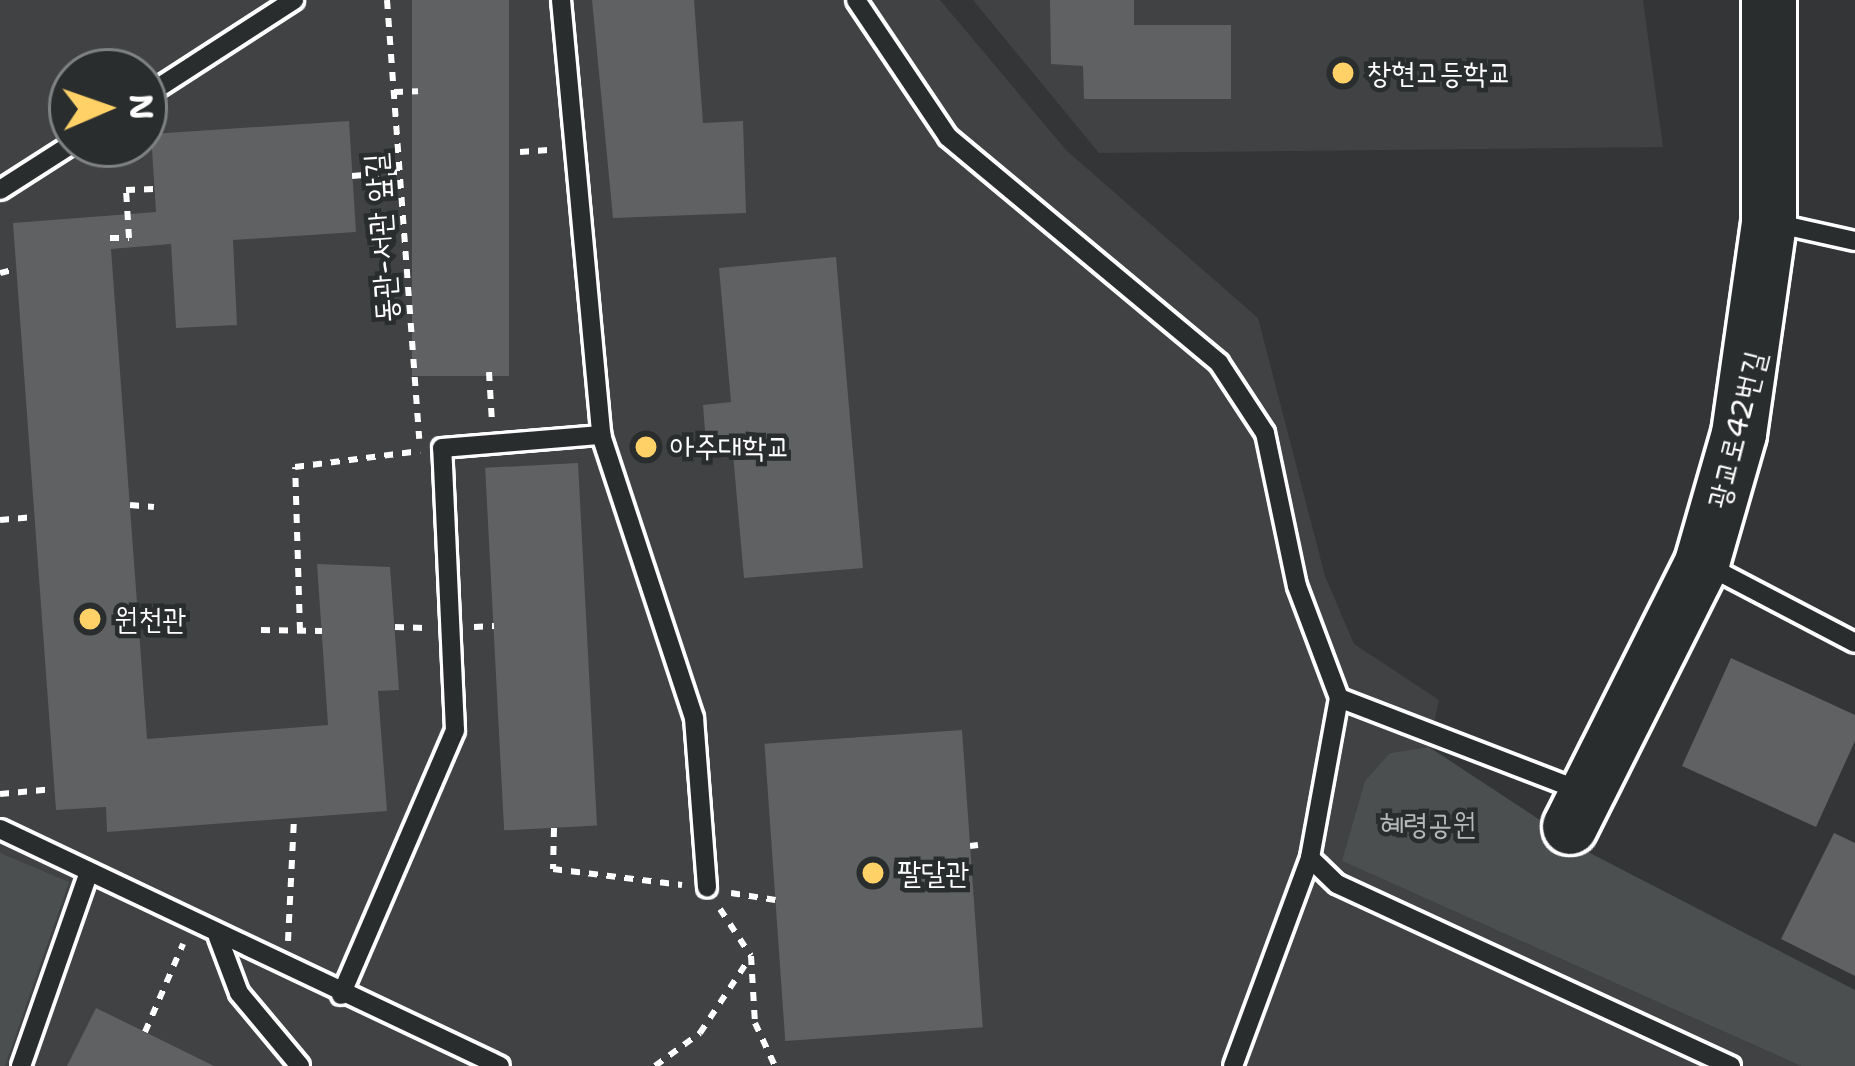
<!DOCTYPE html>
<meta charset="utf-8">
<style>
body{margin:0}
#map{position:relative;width:1855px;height:1066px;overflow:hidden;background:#333536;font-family:"Shantell Sans","Poor Story",sans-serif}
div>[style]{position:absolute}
.built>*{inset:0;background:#404243}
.green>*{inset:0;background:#4c4f50}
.building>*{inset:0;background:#5f6162;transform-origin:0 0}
.path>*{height:6px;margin-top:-3px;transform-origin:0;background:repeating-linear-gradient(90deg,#fff 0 9px,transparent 0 18px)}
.roads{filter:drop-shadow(3px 0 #fff) drop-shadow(-3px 0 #fff) drop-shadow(0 3px #fff) drop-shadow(0 -3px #fff)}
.lane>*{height:18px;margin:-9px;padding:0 9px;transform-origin:9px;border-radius:9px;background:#2a2d2e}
.secondary>*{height:54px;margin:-27px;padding:0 27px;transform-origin:27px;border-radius:27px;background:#2a2d2e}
.dots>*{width:33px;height:33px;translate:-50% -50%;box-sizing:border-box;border:6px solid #2a2d2e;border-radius:50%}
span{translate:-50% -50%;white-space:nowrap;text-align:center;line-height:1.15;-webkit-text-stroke:9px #2a2d2e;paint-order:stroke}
.poi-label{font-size:30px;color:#fff}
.left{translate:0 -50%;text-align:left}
.street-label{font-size:30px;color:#fff}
.park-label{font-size:30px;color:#b7b9b9}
.north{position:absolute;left:48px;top:48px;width:120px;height:120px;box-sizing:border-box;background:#2a2d2e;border:3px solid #7f8182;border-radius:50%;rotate:88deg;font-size:33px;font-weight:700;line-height:48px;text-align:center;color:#fff}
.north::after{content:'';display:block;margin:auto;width:42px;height:54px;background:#ffd166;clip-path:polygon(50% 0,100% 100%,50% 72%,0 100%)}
</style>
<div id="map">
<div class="built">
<div style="clip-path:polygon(evenodd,0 0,940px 0,1066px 150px,1258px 318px,1325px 576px,1354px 644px,1439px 700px,1429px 747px,1390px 753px,1342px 861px,1801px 1066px,0 1066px,0 0,72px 72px,144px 72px,144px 144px,72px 144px,72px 72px)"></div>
<div style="clip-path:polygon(973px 0,1643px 0,1663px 147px,1099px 153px)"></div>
</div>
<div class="green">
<div style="clip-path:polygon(1429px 747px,1590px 853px,1855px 990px,1855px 1066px,1801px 1066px,1342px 861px,1365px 781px,1390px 753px)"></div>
<div style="clip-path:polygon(0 853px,69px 882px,5px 1066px,0 1066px)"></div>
</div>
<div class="building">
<div style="left:412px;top:0;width:97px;height:376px"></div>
<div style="clip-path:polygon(592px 0,694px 0,703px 123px,743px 121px,746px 213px,613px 218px)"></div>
<div style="clip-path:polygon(1050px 0,1134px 0,1134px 25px,1231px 25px,1231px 99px,1084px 99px,1083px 66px,1051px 64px)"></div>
<div style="clip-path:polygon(349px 121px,356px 232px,233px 240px,237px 325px,176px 328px,171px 244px,111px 249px,147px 739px,328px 725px,317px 564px,390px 567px,399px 690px,378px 691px,387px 811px,107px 832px,106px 807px,56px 810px,13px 223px,156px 212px,151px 134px)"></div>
<div style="clip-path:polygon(836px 257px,863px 568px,744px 578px,733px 454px,707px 456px,703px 405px,731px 402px,719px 268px)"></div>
<div style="left:578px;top:463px;width:363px;height:93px;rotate:87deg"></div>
<div style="clip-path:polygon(1731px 658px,1855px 715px,1855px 741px,1816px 827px,1682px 766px)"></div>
<div style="left:962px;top:730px;width:298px;height:198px;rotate:86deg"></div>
<div style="clip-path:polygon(1834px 833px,1855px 843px,1855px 976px,1781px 939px)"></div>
<div style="clip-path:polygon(96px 1008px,145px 1032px,214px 1066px,67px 1066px)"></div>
</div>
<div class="path">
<div style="left:387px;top:0;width:440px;rotate:85.8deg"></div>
<div style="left:394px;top:92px;width:24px;rotate:-2deg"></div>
<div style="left:520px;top:152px;width:32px;rotate:-4deg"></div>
<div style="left:352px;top:176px;width:48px;rotate:-4.8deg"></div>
<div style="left:110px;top:238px;width:19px"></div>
<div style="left:129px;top:238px;width:48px;rotate:-93.6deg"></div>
<div style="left:126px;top:190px;width:29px;rotate:-2deg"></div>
<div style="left:0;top:273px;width:16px;rotate:-14deg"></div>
<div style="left:489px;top:372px;width:51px;rotate:86.6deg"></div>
<div style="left:130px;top:505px;width:24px;rotate:5deg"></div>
<div style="left:0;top:520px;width:34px;rotate:-5deg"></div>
<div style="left:395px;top:627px;width:30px;rotate:2deg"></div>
<div style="left:474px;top:627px;width:20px;rotate:-3deg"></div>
<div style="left:261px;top:630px;width:61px;rotate:0.9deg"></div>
<div style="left:300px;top:631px;width:164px;rotate:-91.7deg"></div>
<div style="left:295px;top:467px;width:126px;rotate:-7.3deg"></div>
<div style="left:0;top:794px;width:54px;rotate:-5.3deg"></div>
<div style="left:554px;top:828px;width:41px;rotate:91.4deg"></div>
<div style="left:553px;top:869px;width:130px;rotate:7.1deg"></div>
<div style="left:970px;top:846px;width:8px;rotate:-7deg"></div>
<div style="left:731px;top:893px;width:45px;rotate:9deg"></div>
<div style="left:720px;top:909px;width:56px;rotate:56.6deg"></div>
<div style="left:751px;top:956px;width:67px;rotate:86.6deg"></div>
<div style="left:755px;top:1023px;width:47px;rotate:65.1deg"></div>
<div style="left:288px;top:941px;width:123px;rotate:-87.2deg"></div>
<div style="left:145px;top:1032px;width:96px;rotate:-66.6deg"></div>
<div style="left:655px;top:1066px;width:56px;rotate:-36.3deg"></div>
<div style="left:700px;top:1033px;width:89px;rotate:-56.5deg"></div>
</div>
<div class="roads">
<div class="lane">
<div style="left:561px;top:0;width:437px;rotate:84.7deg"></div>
<div style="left:856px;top:0;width:165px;rotate:56.1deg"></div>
<div style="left:948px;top:137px;width:353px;rotate:39.8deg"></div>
<div style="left:1219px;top:363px;width:84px;rotate:56.7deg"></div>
<div style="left:1265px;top:433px;width:156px;rotate:78.2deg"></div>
<div style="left:1297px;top:586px;width:120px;rotate:69.4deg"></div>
<div style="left:1339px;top:698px;width:163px;rotate:100.3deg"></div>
<div style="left:1310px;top:858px;width:222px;rotate:110.3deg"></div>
<div style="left:144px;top:97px;width:179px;rotate:-32.9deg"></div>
<div style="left:0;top:190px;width:85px;rotate:-32.6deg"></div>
<div style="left:1774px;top:223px;width:83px;rotate:12.5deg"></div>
<div style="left:1706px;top:565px;width:168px;rotate:27.6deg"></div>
<div style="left:1339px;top:698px;width:259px;rotate:21deg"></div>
<div style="left:0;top:829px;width:553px;rotate:25.36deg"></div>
<div style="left:1310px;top:858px;width:37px;rotate:44deg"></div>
<div style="left:1337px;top:884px;width:434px;rotate:24.8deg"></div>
<div style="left:218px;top:937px;width:60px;rotate:69.4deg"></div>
<div style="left:239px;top:993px;width:95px;rotate:50.1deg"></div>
<div style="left:341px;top:995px;width:288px;rotate:-66.7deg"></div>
<div style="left:455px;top:730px;width:282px;rotate:-92.6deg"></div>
<div style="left:442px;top:448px;width:160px;rotate:-4.7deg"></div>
<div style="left:601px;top:435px;width:298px;rotate:71.8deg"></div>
<div style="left:694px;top:718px;width:170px;rotate:85.6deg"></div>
<div style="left:21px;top:1066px;width:202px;rotate:-70.7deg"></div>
</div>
<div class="secondary">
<div style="left:1570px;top:827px;width:295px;rotate:-63.4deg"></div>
<div style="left:1702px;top:563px;width:134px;rotate:-74deg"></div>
<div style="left:1739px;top:434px;width:214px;rotate:-81.9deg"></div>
<div style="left:1769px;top:222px;width:222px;rotate:-90deg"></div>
</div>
</div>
<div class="dots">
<div style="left:1343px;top:73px;background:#ffd166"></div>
<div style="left:646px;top:447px;background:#ffd166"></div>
<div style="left:90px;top:619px;background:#ffd166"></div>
<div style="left:873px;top:873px;background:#ffd166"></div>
</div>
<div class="poi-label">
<span class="left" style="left:1367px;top:73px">창현고등학교</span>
<span class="left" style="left:670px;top:447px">아주대학교</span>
<span class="left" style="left:114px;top:619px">원천관</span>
<span class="left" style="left:897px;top:873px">팔달관</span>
</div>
<div class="street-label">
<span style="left:381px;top:238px;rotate:-94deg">동관-서관 앞길</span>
<span style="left:1737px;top:430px;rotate:-76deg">광교로42번길</span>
</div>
<div class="park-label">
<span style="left:1428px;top:824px">혜령공원</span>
</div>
<div class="north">N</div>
</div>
